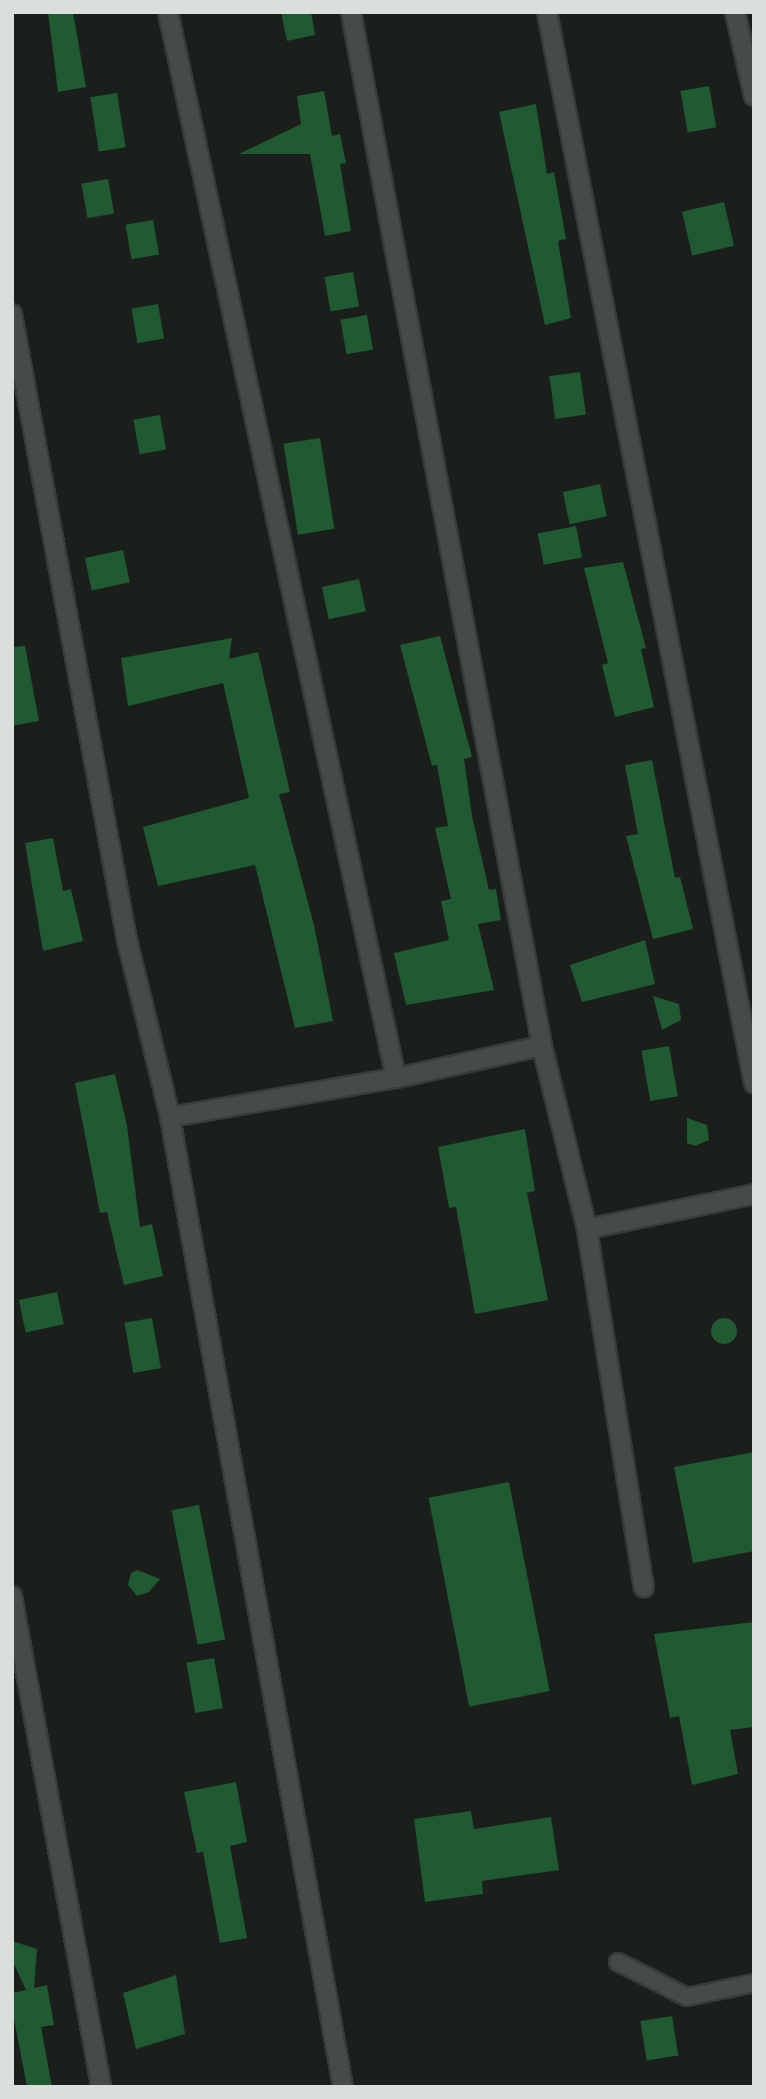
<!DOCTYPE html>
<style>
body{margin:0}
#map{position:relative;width:766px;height:2099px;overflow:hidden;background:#1a1f1b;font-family:Inter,sans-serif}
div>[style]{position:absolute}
.building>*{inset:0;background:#205932;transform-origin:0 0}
.round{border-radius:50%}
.roads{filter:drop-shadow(2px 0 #383c39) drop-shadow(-2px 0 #383c39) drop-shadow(0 2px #383c39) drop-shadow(0 -2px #383c39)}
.lane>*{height:16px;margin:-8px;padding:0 8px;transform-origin:8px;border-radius:8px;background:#454b46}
.street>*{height:18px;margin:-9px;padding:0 9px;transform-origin:9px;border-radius:9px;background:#454b46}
span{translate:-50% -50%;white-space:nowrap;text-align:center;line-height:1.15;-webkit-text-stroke:5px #060807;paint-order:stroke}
.frame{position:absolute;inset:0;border:14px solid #dbdfdc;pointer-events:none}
</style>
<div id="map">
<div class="building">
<div style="clip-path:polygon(48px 12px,73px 12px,86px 87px,58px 92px)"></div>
<div style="clip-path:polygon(281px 12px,311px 12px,315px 35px,287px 41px)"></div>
<div style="left:709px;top:86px;width:42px;height:29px;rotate:80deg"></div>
<div style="clip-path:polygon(324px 91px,332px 136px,340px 134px,346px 163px,340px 164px,351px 231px,325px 236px,310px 154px,239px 154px,301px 124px,297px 96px)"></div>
<div style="left:117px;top:93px;width:55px;height:27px;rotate:81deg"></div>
<div style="clip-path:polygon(536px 104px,547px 174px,554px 172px,566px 239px,558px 241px,571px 318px,545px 325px,499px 112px)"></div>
<div style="left:108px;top:179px;width:35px;height:27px;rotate:80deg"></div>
<div style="left:724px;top:202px;width:45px;height:43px;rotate:77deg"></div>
<div style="left:153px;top:220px;width:35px;height:28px;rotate:80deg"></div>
<div style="left:353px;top:272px;width:35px;height:29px;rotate:80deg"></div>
<div style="left:158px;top:304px;width:35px;height:27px;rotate:80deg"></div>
<div style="left:367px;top:315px;width:35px;height:27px;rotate:80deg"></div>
<div style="left:580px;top:372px;width:43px;height:31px;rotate:82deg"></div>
<div style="left:160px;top:415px;width:35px;height:27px;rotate:80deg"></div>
<div style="left:320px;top:438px;width:92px;height:37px;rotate:81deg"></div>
<div style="left:600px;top:484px;width:33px;height:38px;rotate:78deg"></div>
<div style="left:576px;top:526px;width:32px;height:39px;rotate:79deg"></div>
<div style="left:123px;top:550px;width:33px;height:39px;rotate:78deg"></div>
<div style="clip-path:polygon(623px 562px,646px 648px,641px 649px,654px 707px,615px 717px,602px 665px,608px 663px,584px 568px)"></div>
<div style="left:359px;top:579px;width:33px;height:38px;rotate:78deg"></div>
<div style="clip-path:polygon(440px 636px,472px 757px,464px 759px,472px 816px,489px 890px,496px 889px,501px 920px,478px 924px,494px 990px,406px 1005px,394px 953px,449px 940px,441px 901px,451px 899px,435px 828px,448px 826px,437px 765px,432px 766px,400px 645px)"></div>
<div style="clip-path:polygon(232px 638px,229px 659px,258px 652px,290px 792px,279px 794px,314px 925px,333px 1021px,295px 1028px,255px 865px,158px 886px,143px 827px,249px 798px,223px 683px,128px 706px,121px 658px)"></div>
<div style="clip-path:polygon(25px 646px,39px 721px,12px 726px,12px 647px)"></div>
<div style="clip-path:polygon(652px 760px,675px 878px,680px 877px,693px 929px,653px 939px,626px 836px,638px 834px,625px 765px)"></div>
<div style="clip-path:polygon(53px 838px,63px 891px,71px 889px,83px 941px,43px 951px,25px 843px)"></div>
<div style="clip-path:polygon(645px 940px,655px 984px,582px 1002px,570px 965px)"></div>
<div style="clip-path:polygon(653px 996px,679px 1004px,681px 1020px,662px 1030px)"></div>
<div style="left:669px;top:1046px;width:51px;height:28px;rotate:80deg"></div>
<div style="clip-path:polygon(115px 1074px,127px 1126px,140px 1227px,152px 1224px,163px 1276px,124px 1285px,107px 1212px,100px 1213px,75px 1083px)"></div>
<div style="clip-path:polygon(687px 1118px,707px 1125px,709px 1140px,695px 1146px,687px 1143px)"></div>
<div style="clip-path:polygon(525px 1129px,535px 1191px,527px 1193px,548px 1300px,475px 1314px,456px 1207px,449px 1208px,438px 1147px)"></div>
<div style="left:57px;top:1292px;width:33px;height:39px;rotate:78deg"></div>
<div style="left:152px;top:1318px;width:51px;height:28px;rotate:80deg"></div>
<div class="round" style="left:711px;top:1318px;width:26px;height:26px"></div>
<div style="clip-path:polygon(754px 1452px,754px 1551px,693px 1563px,674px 1467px)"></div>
<div style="left:509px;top:1482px;width:213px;height:82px;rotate:79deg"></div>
<div style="left:199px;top:1505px;width:137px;height:28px;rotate:79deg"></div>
<div style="clip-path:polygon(137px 1570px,160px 1579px,149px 1592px,137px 1596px,128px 1585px,131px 1573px)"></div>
<div style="clip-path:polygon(754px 1622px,754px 1727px,730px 1730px,738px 1774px,692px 1785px,679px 1716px,670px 1718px,654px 1634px)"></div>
<div style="left:214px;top:1658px;width:51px;height:28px;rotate:80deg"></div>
<div style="clip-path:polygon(236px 1782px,247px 1842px,230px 1846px,247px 1938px,220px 1943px,203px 1852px,197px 1853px,184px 1792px)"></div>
<div style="clip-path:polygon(471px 1811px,474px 1829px,551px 1817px,559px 1870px,482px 1881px,483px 1894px,425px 1902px,414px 1819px)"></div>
<div style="clip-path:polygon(12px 1941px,37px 1949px,34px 1988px,47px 1985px,54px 2025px,41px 2027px,52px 2087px,27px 2087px,12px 2008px,12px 1993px,26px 1990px,12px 1960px)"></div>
<div style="clip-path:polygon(176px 1975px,185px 2034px,136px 2049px,123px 1993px)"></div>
<div style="left:672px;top:2016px;width:40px;height:32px;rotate:81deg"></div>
</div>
<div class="roads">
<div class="lane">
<div style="left:618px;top:1962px;width:77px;rotate:26.9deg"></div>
<div style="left:687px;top:1997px;width:68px;rotate:-11.8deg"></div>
</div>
<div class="street">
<div style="left:168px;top:12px;width:1090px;rotate:77.93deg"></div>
<div style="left:351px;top:12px;width:1051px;rotate:79.53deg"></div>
<div style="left:542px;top:1046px;width:188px;rotate:76.2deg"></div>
<div style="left:587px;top:1229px;width:363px;rotate:81deg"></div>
<div style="left:547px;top:12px;width:1091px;rotate:79.06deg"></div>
<div style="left:735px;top:12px;width:86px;rotate:77.3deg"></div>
<div style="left:12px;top:314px;width:636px;rotate:79.59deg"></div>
<div style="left:127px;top:940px;width:182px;rotate:76.3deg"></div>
<div style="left:170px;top:1117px;width:985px;rotate:79.89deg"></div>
<div style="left:170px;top:1117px;width:229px;rotate:-9.8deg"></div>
<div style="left:396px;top:1078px;width:149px;rotate:-12.4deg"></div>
<div style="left:587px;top:1229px;width:171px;rotate:-11.8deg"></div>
<div style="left:12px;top:1596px;width:499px;rotate:79.7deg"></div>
</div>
</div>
<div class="frame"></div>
</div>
